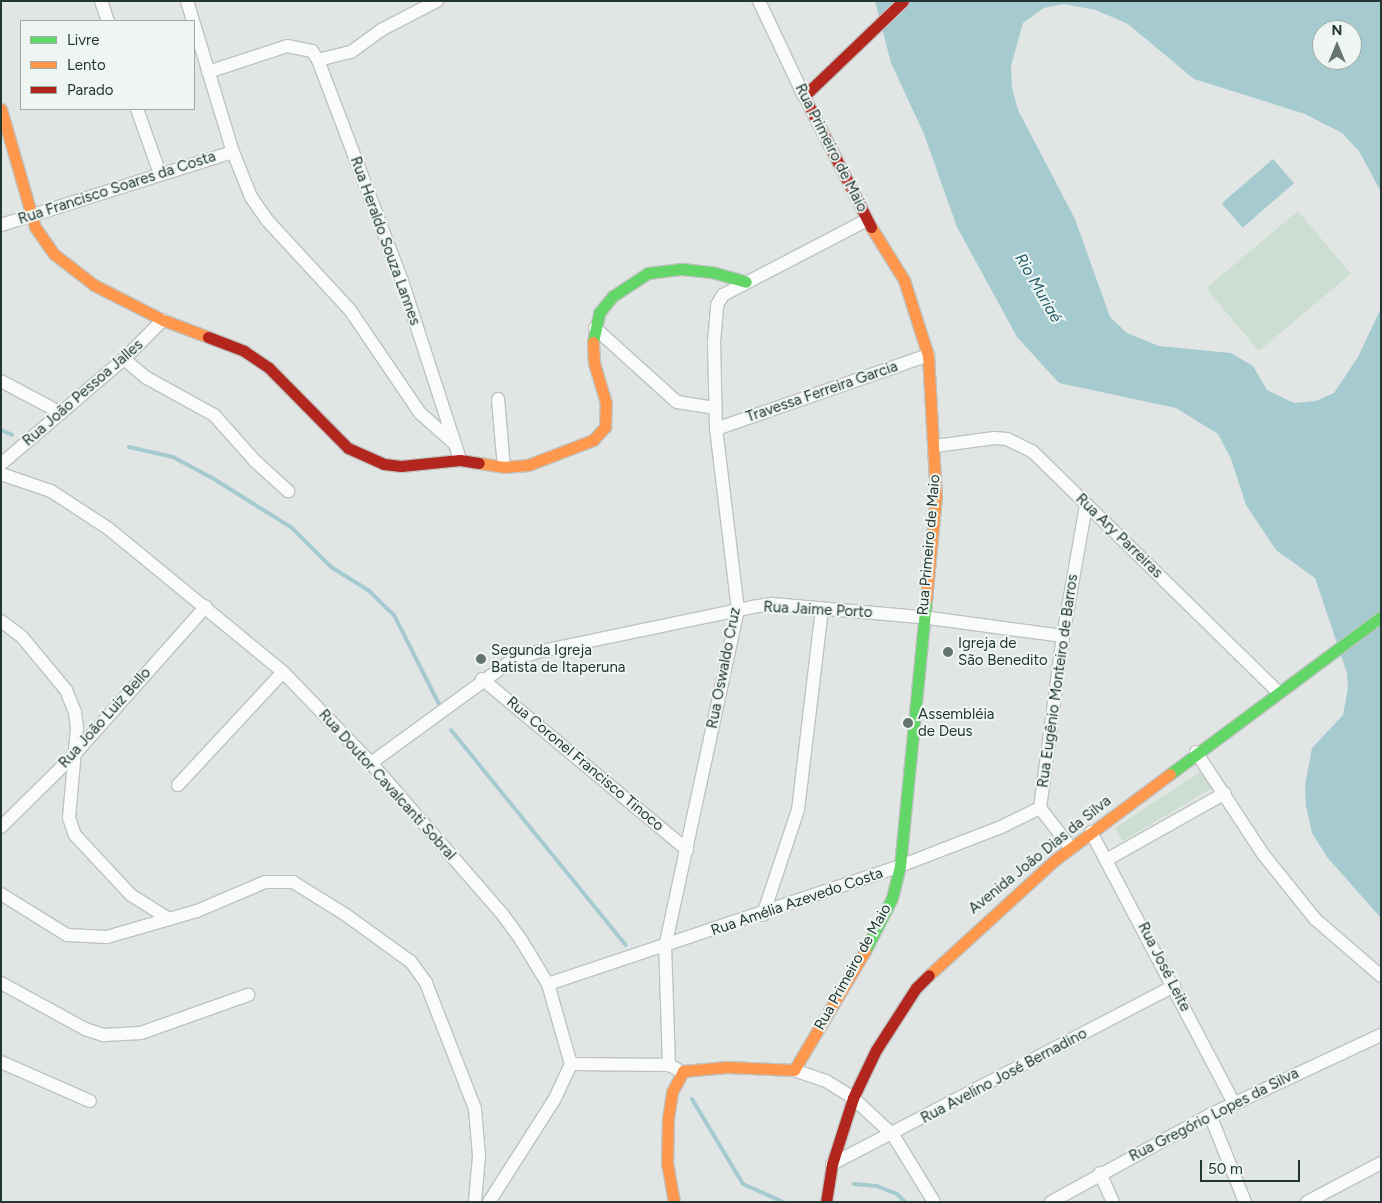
<!DOCTYPE html>
<meta charset="utf-8">
<style>
body{margin:0}
#map{position:relative;width:1382px;height:1203px;overflow:hidden;background:#e1e6e4;font-family:Figtree,sans-serif}
div>[style]{position:absolute}
.green>*{inset:0;background:#cbded1;transform-origin:0 0}
.water>*{inset:0;background:#a5cbd1;transform-origin:0 0}
.stream>*{height:4px;margin:-2px;padding:0 2px;transform-origin:2px;border-radius:2px;background:#a5cbd1}
.roads{filter:drop-shadow(1px 0 #bec3c1) drop-shadow(-1px 0 #bec3c1) drop-shadow(0 1px #bec3c1) drop-shadow(0 -1px #bec3c1)}
.street>*{height:12px;margin:-6px;padding:0 6px;transform-origin:6px;border-radius:6px;background:#fafbfb}
.fast>*{height:11px;margin:-5.5px;padding:0 5.5px;transform-origin:5.5px;border-radius:5.5px;background:#63d668}
.slow>*{height:11px;margin:-5.5px;padding:0 5.5px;transform-origin:5.5px;border-radius:5.5px;background:#ff974d}
.jam>*{height:11px;margin:-5.5px;padding:0 5.5px;transform-origin:5.5px;border-radius:5.5px;background:#b3261e}
.dots>*{width:14px;height:14px;translate:-50% -50%;box-sizing:border-box;border:2px solid #eff6f2;border-radius:50%}
span{translate:-50% -50%;white-space:nowrap;text-align:center;line-height:1.15;-webkit-text-stroke:4px #eff6f2;paint-order:stroke}
.street-label{font-size:15px;color:#223731}
.poi-label{font-size:15px;color:#223731}
.left{translate:0 -50%;text-align:left}
.water-label{font-size:16px;color:#225f6c;font-style:italic}
.frame{position:absolute;inset:0;border:2px solid #223731;pointer-events:none}
.legend{position:absolute;left:20px;top:20px;width:175px;height:90px;box-sizing:border-box;background:#eff6f2;border:1px solid #9daaa5;margin:0;padding:6px 9px;list-style:none;font-size:15px;color:#223731}
.legend li{display:flex;align-items:center;gap:10px;height:25px}
.legend b{width:25px;border:1px solid #9daaa5}
.north{position:absolute;left:1312px;top:20px;width:50px;height:50px;box-sizing:border-box;background:#eff6f2;border:1px solid #9daaa5;border-radius:50%;rotate:0deg;font-size:14px;font-weight:700;line-height:20px;text-align:center;color:#223731}
.north::after{content:'';display:block;margin:auto;width:18px;height:22px;background:#657470;clip-path:polygon(50% 0,100% 100%,50% 72%,0 100%)}
.scale{position:absolute;left:1200px;top:1160px;width:100px;height:22px;box-sizing:border-box;border:2px solid #223731;border-top:0;padding-left:6px;font-size:15px;line-height:18px;white-space:nowrap;color:#223731;-webkit-text-stroke:4px #eff6f2;paint-order:stroke}
</style>
<div id="map">
<div class="green">
<div style="left:1298px;top:211px;width:82px;height:120px;rotate:50deg"></div>
<div style="clip-path:polygon(1200px 772px,1212px 788px,1123px 841px,1115px 828px)"></div>
</div>
<div class="water">
<div style="clip-path:polygon(evenodd,875px 1px,1381px 1px,1381px 192px,1359px 151px,1342px 133px,1305px 114px,1194px 79px,1128px 24px,1096px 10px,1063px 4px,1044px 8px,1023px 23px,1011px 66px,1012px 88px,1018px 110px,1075px 219px,1110px 317px,1127px 333px,1159px 346px,1231px 353px,1253px 366px,1267px 390px,1294px 403px,1316px 401px,1334px 393px,1358px 357px,1381px 308px,1381px 918px,1327px 857px,1312px 833px,1306px 806px,1305px 785px,1312px 748px,1343px 715px,1348px 688px,1347px 673px,1315px 578px,1276px 550px,1246px 505px,1231px 459px,1218px 434px,1176px 408px,1059px 383px,1017px 337px,957px 227px,924px 134px,891px 63px,875px 1px,1322px 30px,1352px 30px,1352px 60px,1322px 60px,1322px 30px)"></div>
<div style="left:1273px;top:159px;width:32px;height:68px;rotate:49deg"></div>
</div>
<div class="stream">
<div style="left:1px;top:430px;width:12px;rotate:24deg"></div>
<div style="left:129px;top:447px;width:45px;rotate:12.8deg"></div>
<div style="left:173px;top:457px;width:47px;rotate:28.2deg"></div>
<div style="left:214px;top:479px;width:92px;rotate:32.1deg"></div>
<div style="left:292px;top:528px;width:55px;rotate:45deg"></div>
<div style="left:331px;top:567px;width:44px;rotate:31.9deg"></div>
<div style="left:368px;top:590px;width:36px;rotate:44deg"></div>
<div style="left:394px;top:615px;width:100px;rotate:63.2deg"></div>
<div style="left:451px;top:730px;width:277px;rotate:50.9deg"></div>
<div style="left:692px;top:1099px;width:99px;rotate:59deg"></div>
<div style="left:743px;top:1184px;width:44px;rotate:24.2deg"></div>
<div style="left:854px;top:1184px;width:23px;rotate:5deg"></div>
<div style="left:877px;top:1186px;width:22px;rotate:22deg"></div>
<div style="left:897px;top:1194px;width:11px;rotate:45deg"></div>
</div>
<div class="roads">
<div class="street">
<div style="left:101px;top:1px;width:21px;rotate:71deg"></div>
<div style="left:187px;top:1px;width:21px;rotate:73deg"></div>
<div style="left:759px;top:1px;width:105px;rotate:64.7deg"></div>
<div style="left:194px;top:24px;width:134px;rotate:73.1deg"></div>
<div style="left:233px;top:152px;width:48px;rotate:68.2deg"></div>
<div style="left:251px;top:197px;width:28px;rotate:55deg"></div>
<div style="left:267px;top:220px;width:122px;rotate:47.3deg"></div>
<div style="left:350px;top:310px;width:125px;rotate:55.8deg"></div>
<div style="left:420px;top:413px;width:47px;rotate:41.5deg"></div>
<div style="left:318px;top:60px;width:34px;rotate:-14deg"></div>
<div style="left:351px;top:52px;width:37px;rotate:-36deg"></div>
<div style="left:381px;top:30px;width:63px;rotate:-27.4deg"></div>
<div style="left:208px;top:72px;width:83px;rotate:-18.2deg"></div>
<div style="left:287px;top:46px;width:25px;rotate:11deg"></div>
<div style="left:312px;top:51px;width:11px;rotate:56deg"></div>
<div style="left:318px;top:60px;width:236px;rotate:69.2deg"></div>
<div style="left:402px;top:281px;width:188px;rotate:72deg"></div>
<div style="left:137px;top:109px;width:69px;rotate:70.5deg"></div>
<div style="left:1px;top:225px;width:243px;rotate:-17.5deg"></div>
<div style="left:595px;top:328px;width:110px;rotate:42.1deg"></div>
<div style="left:677px;top:402px;width:38px;rotate:9deg"></div>
<div style="left:124px;top:359px;width:30px;rotate:40deg"></div>
<div style="left:147px;top:378px;width:77px;rotate:28.9deg"></div>
<div style="left:214px;top:415px;width:62px;rotate:48.3deg"></div>
<div style="left:255px;top:461px;width:45px;rotate:42.3deg"></div>
<div style="left:1px;top:381px;width:68px;rotate:28.1deg"></div>
<div style="left:498px;top:399px;width:68px;rotate:85deg"></div>
<div style="left:716px;top:429px;width:225px;rotate:-19.2deg"></div>
<div style="left:935px;top:446px;width:60px;rotate:-7.7deg"></div>
<div style="left:994px;top:438px;width:13px;rotate:4deg"></div>
<div style="left:1007px;top:439px;width:28px;rotate:26deg"></div>
<div style="left:1032px;top:451px;width:343px;rotate:44.4deg"></div>
<div style="left:1px;top:464px;width:162px;rotate:-40.5deg"></div>
<div style="left:124px;top:359px;width:55px;rotate:-45deg"></div>
<div style="left:1px;top:474px;width:53px;rotate:18.8deg"></div>
<div style="left:51px;top:491px;width:69px;rotate:33.2deg"></div>
<div style="left:109px;top:529px;width:225px;rotate:39.4deg"></div>
<div style="left:283px;top:672px;width:127px;rotate:46deg"></div>
<div style="left:371px;top:763px;width:201px;rotate:49deg"></div>
<div style="left:503px;top:915px;width:31px;rotate:54deg"></div>
<div style="left:521px;top:940px;width:52px;rotate:58.5deg"></div>
<div style="left:548px;top:984px;width:83px;rotate:74deg"></div>
<div style="left:571px;top:1064px;width:40px;rotate:115deg"></div>
<div style="left:554px;top:1100px;width:121px;rotate:122.5deg"></div>
<div style="left:1px;top:621px;width:26px;rotate:37deg"></div>
<div style="left:22px;top:637px;width:69px;rotate:50.3deg"></div>
<div style="left:66px;top:690px;width:24px;rotate:68deg"></div>
<div style="left:75px;top:712px;width:16px;rotate:83deg"></div>
<div style="left:77px;top:728px;width:90px;rotate:95.1deg"></div>
<div style="left:69px;top:818px;width:18px;rotate:71deg"></div>
<div style="left:75px;top:835px;width:82px;rotate:47deg"></div>
<div style="left:131px;top:895px;width:45px;rotate:32.3deg"></div>
<div style="left:169px;top:919px;width:29px;rotate:-16deg"></div>
<div style="left:197px;top:911px;width:74px;rotate:-23.1deg"></div>
<div style="left:265px;top:882px;width:28px"></div>
<div style="left:293px;top:882px;width:62px;rotate:31.9deg"></div>
<div style="left:346px;top:915px;width:80px;rotate:35.9deg"></div>
<div style="left:411px;top:962px;width:26px;rotate:54deg"></div>
<div style="left:426px;top:983px;width:135px;rotate:68.7deg"></div>
<div style="left:475px;top:1109px;width:47px;rotate:85.1deg"></div>
<div style="left:479px;top:1156px;width:46px;rotate:95deg"></div>
<div style="left:482px;top:679px;width:267px;rotate:39.8deg"></div>
<div style="left:1196px;top:752px;width:122px;rotate:56.7deg"></div>
<div style="left:1263px;top:854px;width:83px;rotate:51.3deg"></div>
<div style="left:1315px;top:919px;width:87px;rotate:40.8deg"></div>
<div style="left:371px;top:763px;width:173px;rotate:-36.1deg"></div>
<div style="left:511px;top:661px;width:28px;rotate:-19deg"></div>
<div style="left:537px;top:652px;width:220px;rotate:-11.8deg"></div>
<div style="left:752px;top:607px;width:20px;rotate:-9deg"></div>
<div style="left:772px;top:604px;width:151px;rotate:5deg"></div>
<div style="left:922px;top:617px;width:142px;rotate:7.7deg"></div>
<div style="left:178px;top:785px;width:154px;rotate:-47.1deg"></div>
<div style="left:1px;top:827px;width:101px;rotate:-44.6deg"></div>
<div style="left:73px;top:756px;width:200px;rotate:-48.4deg"></div>
<div style="left:1091px;top:832px;width:306px;rotate:62.2deg"></div>
<div style="left:1071px;top:848px;width:51px;rotate:-127.8deg"></div>
<div style="left:1040px;top:808px;width:174px;rotate:-82.4deg"></div>
<div style="left:1063px;top:636px;width:133px;rotate:-80deg"></div>
<div style="left:1108px;top:859px;width:134px;rotate:-29.4deg"></div>
<div style="left:1px;top:894px;width:78px;rotate:31.8deg"></div>
<div style="left:67px;top:935px;width:40px;rotate:2.9deg"></div>
<div style="left:107px;top:937px;width:65px;rotate:-16.2deg"></div>
<div style="left:763px;top:915px;width:111px;rotate:-71.6deg"></div>
<div style="left:798px;top:810px;width:203px;rotate:-83.2deg"></div>
<div style="left:1px;top:983px;width:96px;rotate:28.7deg"></div>
<div style="left:85px;top:1029px;width:20px;rotate:18deg"></div>
<div style="left:104px;top:1035px;width:37px;rotate:-3deg"></div>
<div style="left:141px;top:1033px;width:114px;rotate:-19.6deg"></div>
<div style="left:548px;top:984px;width:371px;rotate:-18.5deg"></div>
<div style="left:900px;top:866px;width:108px;rotate:-21.1deg"></div>
<div style="left:1001px;top:827px;width:43px;rotate:-26deg"></div>
<div style="left:1px;top:1062px;width:97px;rotate:23.7deg"></div>
<div style="left:571px;top:1064px;width:98px;rotate:0.6deg"></div>
<div style="left:669px;top:1065px;width:9px;rotate:27deg"></div>
<div style="left:669px;top:1065px;width:118px;rotate:-91.9deg"></div>
<div style="left:665px;top:947px;width:345px;rotate:-77.8deg"></div>
<div style="left:738px;top:610px;width:182px;rotate:-96.9deg"></div>
<div style="left:716px;top:429px;width:87px;rotate:-91.3deg"></div>
<div style="left:714px;top:342px;width:37px;rotate:-85deg"></div>
<div style="left:717px;top:305px;width:12px;rotate:-59deg"></div>
<div style="left:723px;top:295px;width:162px;rotate:-27.5deg"></div>
<div style="left:794px;top:1070px;width:34px;rotate:19deg"></div>
<div style="left:826px;top:1081px;width:32px;rotate:32deg"></div>
<div style="left:853px;top:1098px;width:54px;rotate:42.8deg"></div>
<div style="left:893px;top:1135px;width:79px;rotate:58.5deg"></div>
<div style="left:1210px;top:1115px;width:94px;rotate:68.1deg"></div>
<div style="left:832px;top:1164px;width:386px;rotate:-27.5deg"></div>
<div style="left:1100px;top:1173px;width:32px;rotate:66deg"></div>
<div style="left:1051px;top:1202px;width:181px;rotate:-28.7deg"></div>
<div style="left:1210px;top:1115px;width:189px;rotate:-25.1deg"></div>
<div style="left:1307px;top:1202px;width:84px;rotate:-27.8deg"></div>
</div>
<div class="fast">
<div style="left:593px;top:342px;width:30px;rotate:-78deg"></div>
<div style="left:599px;top:313px;width:22px;rotate:-51deg"></div>
<div style="left:613px;top:296px;width:42px;rotate:-33.3deg"></div>
<div style="left:648px;top:273px;width:34px;rotate:-7deg"></div>
<div style="left:682px;top:269px;width:30px;rotate:6deg"></div>
<div style="left:712px;top:272px;width:35px;rotate:16deg"></div>
<div style="left:1170px;top:774px;width:263px;rotate:-36.7deg"></div>
<div style="left:865px;top:951px;width:59px;rotate:-63deg"></div>
<div style="left:892px;top:898px;width:33px;rotate:-76deg"></div>
<div style="left:900px;top:866px;width:268px;rotate:-84.4deg"></div>
</div>
<div class="slow">
<div style="left:1px;top:109px;width:123px;rotate:73.9deg"></div>
<div style="left:35px;top:227px;width:33px;rotate:55deg"></div>
<div style="left:54px;top:254px;width:51px;rotate:37.8deg"></div>
<div style="left:94px;top:285px;width:77px;rotate:26.9deg"></div>
<div style="left:163px;top:320px;width:48px;rotate:20.7deg"></div>
<div style="left:871px;top:227px;width:62px;rotate:58.1deg"></div>
<div style="left:904px;top:280px;width:79px;rotate:72.3deg"></div>
<div style="left:928px;top:355px;width:141px;rotate:86.8deg"></div>
<div style="left:936px;top:496px;width:103px;rotate:95.5deg"></div>
<div style="left:479px;top:463px;width:25px;rotate:9deg"></div>
<div style="left:504px;top:467px;width:24px;rotate:-5deg"></div>
<div style="left:528px;top:465px;width:70px;rotate:-21deg"></div>
<div style="left:593px;top:440px;width:18px;rotate:-47deg"></div>
<div style="left:605px;top:427px;width:24px;rotate:-88deg"></div>
<div style="left:606px;top:403px;width:42px;rotate:-106.7deg"></div>
<div style="left:594px;top:363px;width:21px;rotate:-93deg"></div>
<div style="left:929px;top:975px;width:172px;rotate:-42.4deg"></div>
<div style="left:1056px;top:859px;width:142px;rotate:-36.7deg"></div>
<div style="left:674px;top:1202px;width:39px;rotate:-100deg"></div>
<div style="left:667px;top:1164px;width:46px;rotate:-88.8deg"></div>
<div style="left:668px;top:1118px;width:26px;rotate:-81deg"></div>
<div style="left:672px;top:1092px;width:24px;rotate:-62deg"></div>
<div style="left:683px;top:1071px;width:44px;rotate:-5.2deg"></div>
<div style="left:727px;top:1067px;width:67px;rotate:2.6deg"></div>
<div style="left:794px;top:1070px;width:139px;rotate:-59.2deg"></div>
</div>
<div class="jam">
<div style="left:871px;top:227px;width:147px;rotate:-117.1deg"></div>
<div style="left:804px;top:96px;width:137px;rotate:-43.8deg"></div>
<div style="left:208px;top:337px;width:39px;rotate:21deg"></div>
<div style="left:244px;top:351px;width:30px;rotate:34deg"></div>
<div style="left:269px;top:368px;width:112px;rotate:45.4deg"></div>
<div style="left:348px;top:448px;width:39px;rotate:24deg"></div>
<div style="left:384px;top:464px;width:17px;rotate:7deg"></div>
<div style="left:401px;top:466px;width:59px;rotate:-5.8deg"></div>
<div style="left:460px;top:460px;width:19px;rotate:9deg"></div>
<div style="left:826px;top:1202px;width:38px;rotate:-81deg"></div>
<div style="left:832px;top:1164px;width:69px;rotate:-72.3deg"></div>
<div style="left:853px;top:1098px;width:53px;rotate:-64.4deg"></div>
<div style="left:876px;top:1050px;width:74px;rotate:-57.2deg"></div>
<div style="left:916px;top:988px;width:18px;rotate:-45deg"></div>
</div>
</div>
<div class="dots">
<div style="left:948px;top:652px;background:#657470"></div>
<div style="left:481px;top:659px;background:#657470"></div>
<div style="left:908px;top:723px;background:#657470"></div>
</div>
<div class="street-label">
<span style="left:831px;top:148px;rotate:63deg">Rua Primeiro de Maio</span>
<span style="left:117px;top:188px;rotate:-18deg">Rua Francisco Soares da Costa</span>
<span style="left:385px;top:241px;rotate:70deg">Rua Heraldo Souza Lannes</span>
<span style="left:822px;top:392px;rotate:-19deg">Travessa Ferreira Garcia</span>
<span style="left:83px;top:393px;rotate:-41deg">Rua João Pessoa Jalles</span>
<span style="left:1119px;top:536px;rotate:44deg">Rua Ary Parreiras</span>
<span style="left:929px;top:545px;rotate:-85deg">Rua Primeiro de Maio</span>
<span style="left:818px;top:610px;rotate:3deg">Rua Jaime Porto</span>
<span style="left:724px;top:668px;rotate:-79deg">Rua Oswaldo Cruz</span>
<span style="left:1058px;top:681px;rotate:-82deg">Rua Eugênio Monteiro de Barros</span>
<span style="left:105px;top:718px;rotate:-48deg">Rua João Luiz Bello</span>
<span style="left:585px;top:764px;rotate:40deg">Rua Coronel Francisco Tinoco</span>
<span style="left:387px;top:785px;rotate:48deg">Rua Doutor Cavalcanti Sobral</span>
<span style="left:1040px;top:855px;rotate:-39deg">Avenida João Dias da Silva</span>
<span style="left:797px;top:902px;rotate:-19deg">Rua Amélia Azevedo Costa</span>
<span style="left:853px;top:967px;rotate:-61deg">Rua Primeiro de Maio</span>
<span style="left:1164px;top:967px;rotate:63deg">Rua José Leite</span>
<span style="left:1004px;top:1076px;rotate:-28deg">Rua Avelino José Bernadino</span>
<span style="left:1214px;top:1115px;rotate:-27deg">Rua Gregório Lopes da Silva</span>
</div>
<div class="poi-label">
<span class="left" style="left:958px;top:652px">Igreja de<br>São Benedito</span>
<span class="left" style="left:491px;top:659px">Segunda Igreja<br>Batista de Itaperuna</span>
<span class="left" style="left:918px;top:723px">Assembléia<br>de Deus</span>
</div>
<div class="water-label">
<span style="left:1038px;top:288px;rotate:60deg">Rio Muriaé</span>
</div>
<div class="frame"></div>
<ul class="legend">
<li><b style="height:6px;background:#63d668"></b>Livre</li>
<li><b style="height:6px;background:#ff974d"></b>Lento</li>
<li><b style="height:6px;background:#b3261e"></b>Parado</li>
</ul>
<div class="north">N</div>
<div class="scale">50 m</div>
</div>
